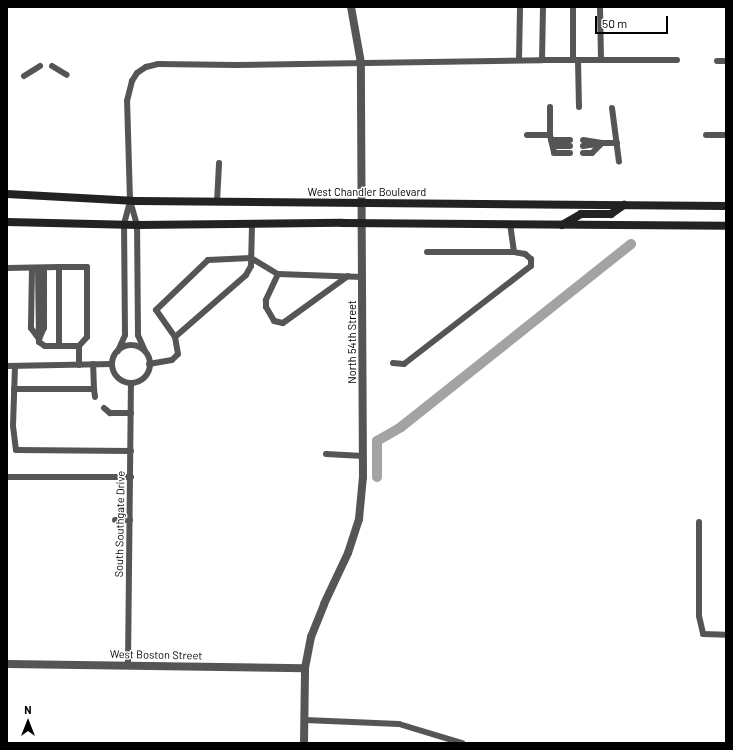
<!DOCTYPE html>
<style>
body{margin:0}
#map{position:relative;width:733px;height:750px;overflow:hidden;background:#fff;font-family:Barlow,sans-serif}
div>[style]{position:absolute}
.canal>*{height:10px;margin:-5px;padding:0 5px;transform-origin:5px;border-radius:5px;background:#a3a3a3}
.lane>*{height:6px;margin:-3px;padding:0 3px;transform-origin:3px;border-radius:3px;background:#555}
.lane>.ring{margin:-3px;padding:0;box-sizing:content-box;background:none;border:6px solid #555;border-radius:50%}
.street>*{height:8px;margin:-4px;padding:0 4px;transform-origin:4px;border-radius:4px;background:#555}
.secondary>*{height:8px;margin:-4px;padding:0 4px;transform-origin:4px;border-radius:4px;background:#222}
span{translate:-50% -50%;white-space:nowrap;text-align:center;line-height:1.15;-webkit-text-stroke:3px #fff;paint-order:stroke}
.street-label{font-size:11px;color:#000}
.frame{position:absolute;inset:0;border:8px solid #000;pointer-events:none}
.north{position:absolute;left:8px;top:702px;width:40px;height:40px;-webkit-text-stroke:3px #fff;paint-order:stroke;rotate:0deg;font-size:11px;font-weight:700;line-height:16px;text-align:center;color:#000}
.north::after{content:'';display:block;margin:auto;width:14px;height:18px;background:#000;clip-path:polygon(50% 0,100% 100%,50% 72%,0 100%)}
.scale{position:absolute;left:595px;top:16px;width:73px;height:18px;box-sizing:border-box;border:2px solid #000;border-top:0;padding-left:5px;font-size:12px;line-height:14px;white-space:nowrap;color:#000;-webkit-text-stroke:3px #fff;paint-order:stroke}
</style>
<div id="map">
<div class="canal">
<div style="left:377px;top:477px;width:36px;rotate:-90deg"></div>
<div style="left:377px;top:441px;width:28px;rotate:-30deg"></div>
<div style="left:401px;top:427px;width:294px;rotate:-38.5deg"></div>
</div>
<div class="lane">
<div style="left:600px;top:7px;width:53px;rotate:88.9deg"></div>
<div style="left:519px;top:60px;width:53px;rotate:-88.9deg"></div>
<div style="left:542px;top:60px;width:53px;rotate:-88.9deg"></div>
<div style="left:573px;top:60px;width:53px;rotate:-90deg"></div>
<div style="left:578px;top:60px;width:47px;rotate:88.8deg"></div>
<div style="left:717px;top:61px;width:9px"></div>
<div style="left:52px;top:66px;width:17px;rotate:31deg"></div>
<div style="left:24px;top:76px;width:19px;rotate:-32deg"></div>
<div style="left:612px;top:108px;width:54px;rotate:82.6deg"></div>
<div style="left:527px;top:135px;width:23px"></div>
<div style="left:550px;top:135px;width:28px;rotate:-90deg"></div>
<div style="left:550px;top:135px;width:18px;rotate:77deg"></div>
<div style="left:554px;top:153px;width:16px"></div>
<div style="left:706px;top:135px;width:20px"></div>
<div style="left:551px;top:140px;width:19px"></div>
<div style="left:583px;top:140px;width:19px;rotate:9deg"></div>
<div style="left:553px;top:146px;width:17px"></div>
<div style="left:583px;top:146px;width:14px;rotate:-8deg"></div>
<div style="left:583px;top:153px;width:9px"></div>
<div style="left:592px;top:153px;width:14px;rotate:-45deg"></div>
<div style="left:602px;top:143px;width:15px"></div>
<div style="left:217px;top:202px;width:39px;rotate:-87deg"></div>
<div style="left:427px;top:252px;width:87px"></div>
<div style="left:7px;top:268px;width:52px;rotate:-1.1deg"></div>
<div style="left:32px;top:268px;width:60px;rotate:91deg"></div>
<div style="left:31px;top:328px;width:14px;rotate:54deg"></div>
<div style="left:39px;top:339px;width:12px;rotate:-66deg"></div>
<div style="left:44px;top:328px;width:60px;rotate:-90deg"></div>
<div style="left:38px;top:268px;width:74px;rotate:89.2deg"></div>
<div style="left:39px;top:342px;width:7px;rotate:34deg"></div>
<div style="left:45px;top:346px;width:34px"></div>
<div style="left:278px;top:274px;width:29px;rotate:115deg"></div>
<div style="left:266px;top:300px;width:7px;rotate:90deg"></div>
<div style="left:266px;top:307px;width:16px;rotate:60deg"></div>
<div style="left:274px;top:321px;width:9px;rotate:13deg"></div>
<div style="left:283px;top:323px;width:80px;rotate:-35.9deg"></div>
<div style="left:175px;top:337px;width:33px;rotate:-125deg"></div>
<div style="left:156px;top:310px;width:72px;rotate:-43.9deg"></div>
<div style="left:208px;top:260px;width:43px;rotate:-2.7deg"></div>
<div style="left:251px;top:258px;width:31px;rotate:31deg"></div>
<div style="left:278px;top:274px;width:84px;rotate:2deg"></div>
<div class="ring" style="left:112px;top:345px;width:32px;height:32px"></div>
<div style="left:59px;top:346px;width:79px;rotate:-90deg"></div>
<div style="left:59px;top:267px;width:28px"></div>
<div style="left:87px;top:267px;width:70px;rotate:90deg"></div>
<div style="left:87px;top:337px;width:12px;rotate:132deg"></div>
<div style="left:79px;top:346px;width:19px;rotate:90deg"></div>
<div style="left:118px;top:351px;width:17px;rotate:-66deg"></div>
<div style="left:125px;top:335px;width:111px;rotate:-90.5deg"></div>
<div style="left:124px;top:224px;width:24px;rotate:-75deg"></div>
<div style="left:145px;top:351px;width:17px;rotate:-114deg"></div>
<div style="left:138px;top:335px;width:110px;rotate:-90.5deg"></div>
<div style="left:137px;top:225px;width:26px;rotate:-106deg"></div>
<div style="left:130px;top:200px;width:99px;rotate:-91.7deg"></div>
<div style="left:127px;top:101px;width:21px;rotate:-76deg"></div>
<div style="left:132px;top:81px;width:9px;rotate:-58deg"></div>
<div style="left:137px;top:73px;width:11px;rotate:-34deg"></div>
<div style="left:146px;top:67px;width:12px;rotate:-14deg"></div>
<div style="left:158px;top:64px;width:78px;rotate:0.7deg"></div>
<div style="left:236px;top:65px;width:306px;rotate:-0.9deg"></div>
<div style="left:542px;top:60px;width:135px"></div>
<div style="left:393px;top:363px;width:11px;rotate:5deg"></div>
<div style="left:404px;top:364px;width:160px;rotate:-37.7deg"></div>
<div style="left:531px;top:266px;width:7px;rotate:-90deg"></div>
<div style="left:531px;top:259px;width:8px;rotate:-140deg"></div>
<div style="left:525px;top:254px;width:11px;rotate:-170deg"></div>
<div style="left:514px;top:252px;width:27px;rotate:-98deg"></div>
<div style="left:149px;top:364px;width:23px;rotate:-10deg"></div>
<div style="left:172px;top:360px;width:8px;rotate:-45deg"></div>
<div style="left:178px;top:354px;width:17px;rotate:-100deg"></div>
<div style="left:175px;top:337px;width:94px;rotate:-41.1deg"></div>
<div style="left:246px;top:275px;width:10px;rotate:-61deg"></div>
<div style="left:251px;top:266px;width:42px;rotate:-88.6deg"></div>
<div style="left:7px;top:366px;width:105px;rotate:-1.1deg"></div>
<div style="left:15px;top:366px;width:60px;rotate:91.9deg"></div>
<div style="left:13px;top:426px;width:24px;rotate:83deg"></div>
<div style="left:16px;top:450px;width:115px;rotate:0.5deg"></div>
<div style="left:14px;top:389px;width:80px"></div>
<div style="left:94px;top:389px;width:25px;rotate:-92deg"></div>
<div style="left:94px;top:389px;width:8px;rotate:83deg"></div>
<div style="left:104px;top:408px;width:8px;rotate:40deg"></div>
<div style="left:110px;top:413px;width:21px"></div>
<div style="left:326px;top:454px;width:37px;rotate:3deg"></div>
<div style="left:7px;top:477px;width:124px"></div>
<div style="left:115px;top:520px;width:15px"></div>
<div style="left:699px;top:522px;width:94px;rotate:90deg"></div>
<div style="left:699px;top:616px;width:18px;rotate:77deg"></div>
<div style="left:703px;top:634px;width:23px;rotate:2deg"></div>
<div style="left:128px;top:665px;width:282px;rotate:-89.4deg"></div>
<div style="left:305px;top:720px;width:94px;rotate:2.4deg"></div>
<div style="left:399px;top:724px;width:66px;rotate:16.8deg"></div>
</div>
<div class="street">
<div style="left:7px;top:664px;width:298px;rotate:0.8deg"></div>
<div style="left:304px;top:743px;width:75px;rotate:-89.2deg"></div>
<div style="left:305px;top:668px;width:32px;rotate:-79deg"></div>
<div style="left:311px;top:637px;width:35px;rotate:-68deg"></div>
<div style="left:324px;top:604px;width:56px;rotate:-64.8deg"></div>
<div style="left:348px;top:553px;width:36px;rotate:-72deg"></div>
<div style="left:359px;top:519px;width:42px;rotate:-84.6deg"></div>
<div style="left:363px;top:477px;width:414px;rotate:-90.3deg"></div>
<div style="left:361px;top:63px;width:57px;rotate:-100.1deg"></div>
</div>
<div class="secondary">
<div style="left:7px;top:194px;width:129px;rotate:3.1deg"></div>
<div style="left:136px;top:201px;width:590px;rotate:0.49deg"></div>
<div style="left:7px;top:222px;width:130px;rotate:1.3deg"></div>
<div style="left:137px;top:225px;width:205px;rotate:-0.6deg"></div>
<div style="left:342px;top:223px;width:384px;rotate:0.4deg"></div>
<div style="left:562px;top:225px;width:22px;rotate:-30deg"></div>
<div style="left:581px;top:214px;width:30px"></div>
<div style="left:611px;top:214px;width:16px;rotate:-35deg"></div>
</div>
<div class="street-label">
<span style="left:367px;top:192px">West Chandler Boulevard</span>
<span style="left:352px;top:342px;rotate:-90deg">North 54th Street</span>
<span style="left:120px;top:524px;rotate:-89deg">South Southgate Drive</span>
<span style="left:156px;top:655px;rotate:1deg">West Boston Street</span>
</div>
<div class="frame"></div>
<div class="north">N</div>
<div class="scale">50 m</div>
</div>
